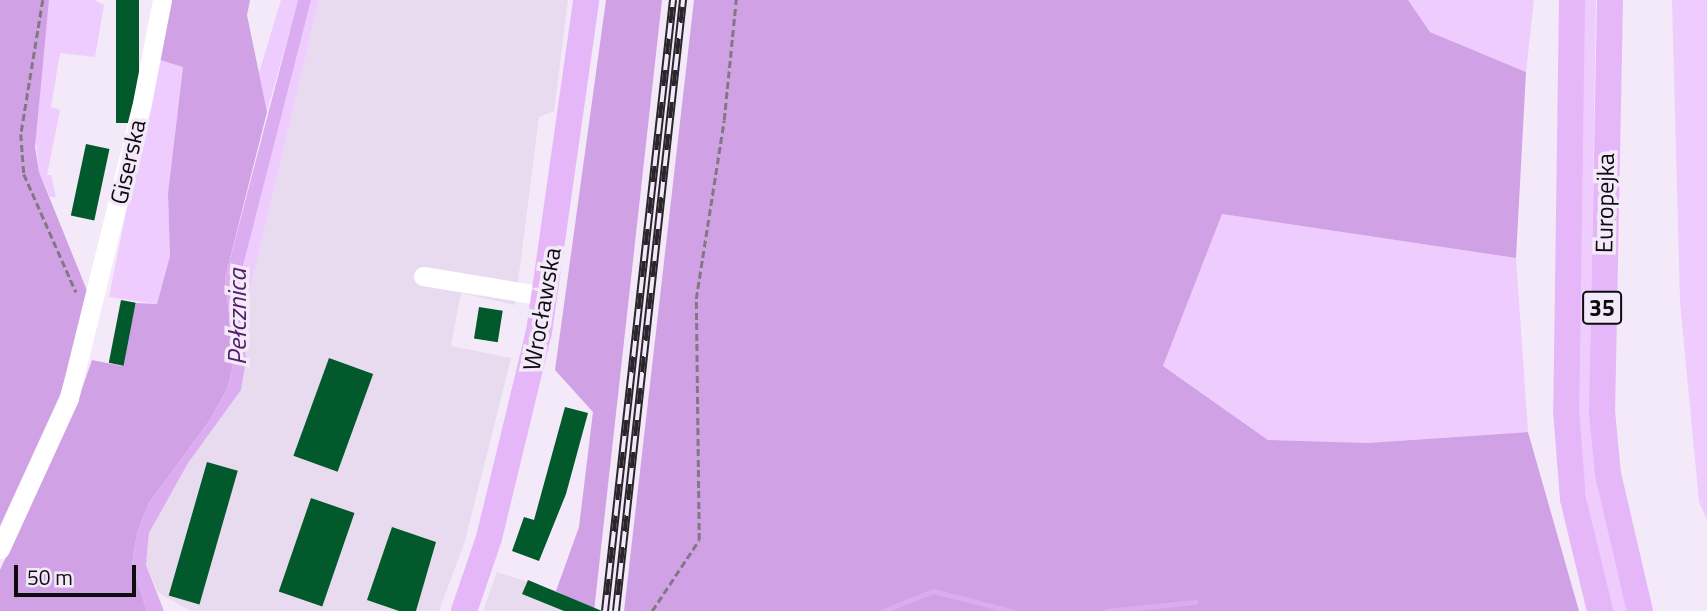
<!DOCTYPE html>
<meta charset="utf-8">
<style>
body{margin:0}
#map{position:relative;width:1707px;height:611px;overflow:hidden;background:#f3e9f8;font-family:"Titillium Web",sans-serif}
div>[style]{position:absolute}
.built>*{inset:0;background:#e9dbef}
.green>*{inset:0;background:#eeccfd}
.forest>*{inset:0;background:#d0a1e5}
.water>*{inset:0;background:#dbacf0}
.stream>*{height:5px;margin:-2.5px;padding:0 2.5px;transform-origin:2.5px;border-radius:2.5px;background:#dbacf0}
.building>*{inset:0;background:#02592b;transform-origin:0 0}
.path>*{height:2.5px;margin-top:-1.25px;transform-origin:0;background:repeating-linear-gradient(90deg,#7f7982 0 7px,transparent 0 10.5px)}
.minor>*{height:19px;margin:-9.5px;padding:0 9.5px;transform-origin:9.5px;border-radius:9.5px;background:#fff}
.major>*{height:26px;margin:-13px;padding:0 13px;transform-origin:13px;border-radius:13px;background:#e5b7f8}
.rail>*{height:8px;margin-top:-4px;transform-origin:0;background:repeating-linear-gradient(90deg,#f3e9f8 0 16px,#29252b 0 32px);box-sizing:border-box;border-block:2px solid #29252b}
span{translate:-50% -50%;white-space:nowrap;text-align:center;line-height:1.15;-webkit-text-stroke:7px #f3e9f8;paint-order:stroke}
.shield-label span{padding:2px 5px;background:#f3e9f8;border:2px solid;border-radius:5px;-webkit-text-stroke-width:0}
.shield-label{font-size:23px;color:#0e0b0f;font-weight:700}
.street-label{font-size:24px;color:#0e0b0f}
.water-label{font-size:26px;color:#561c6b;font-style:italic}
.scale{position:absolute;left:14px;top:565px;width:122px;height:32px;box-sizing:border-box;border:4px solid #0e0b0f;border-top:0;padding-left:9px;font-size:21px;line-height:24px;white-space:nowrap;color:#0e0b0f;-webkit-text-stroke:5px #f3e9f8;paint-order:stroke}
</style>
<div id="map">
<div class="built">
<div style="clip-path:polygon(319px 0,568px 0,554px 111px,539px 117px,515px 305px,461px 293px,451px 346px,511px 358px,465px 541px,439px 611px,190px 611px,158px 592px,146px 565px,149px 533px,188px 463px,241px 390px,246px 360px,245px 311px)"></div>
<div style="clip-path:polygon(497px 572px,556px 591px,580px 604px,579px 611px,483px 611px)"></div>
</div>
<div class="green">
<div style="clip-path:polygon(49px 0,94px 0,104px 5px,95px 57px,60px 53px,51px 107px,60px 110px,47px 175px,51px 175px,56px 197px,50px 197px,39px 172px,34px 126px)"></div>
<div style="clip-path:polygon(281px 0,298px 0,267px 112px,259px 73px)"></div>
<div style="clip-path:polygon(311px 0,319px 0,245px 311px,239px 281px,243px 256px)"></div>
<div style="clip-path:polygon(1408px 0,1534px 0,1526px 72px,1430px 32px)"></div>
<div style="clip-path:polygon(1583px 0,1596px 0,1590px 379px,1599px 485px,1631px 611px,1613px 611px,1592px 537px,1578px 437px)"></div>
<div style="clip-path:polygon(1672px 0,1707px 0,1707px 520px,1699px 502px,1680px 302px)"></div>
<div style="clip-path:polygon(157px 59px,183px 66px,168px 193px,170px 256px,157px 304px,109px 297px)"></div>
<div style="clip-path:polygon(1222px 214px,1516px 258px,1528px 432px,1366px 443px,1268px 440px,1163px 366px)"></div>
</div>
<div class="forest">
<div style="clip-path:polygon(0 0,49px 0,35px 147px,39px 172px,90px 298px,60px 395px,0 526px)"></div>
<div style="clip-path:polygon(170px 0,250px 0,247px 15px,267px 112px,225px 278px,234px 360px,228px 387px,210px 420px,149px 503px,137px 533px,132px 565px,147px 611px,0 611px,0 570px,77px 403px,92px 360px,122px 366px,136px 303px,157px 304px,170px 256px,168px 193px,183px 67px,157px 59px)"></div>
<div style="clip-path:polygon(606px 0,662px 0,594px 611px,556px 591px,579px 527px,593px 412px,555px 370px)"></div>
<div style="clip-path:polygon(694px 0,1408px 0,1430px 32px,1526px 72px,1516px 258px,1222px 214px,1163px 366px,1268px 440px,1367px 443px,1528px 432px,1579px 611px,624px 611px)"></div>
</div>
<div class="water">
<div style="clip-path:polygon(298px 0,311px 0,239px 281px,246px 360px,241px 390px,188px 463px,149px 533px,146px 565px,164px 611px,147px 611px,132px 565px,137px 533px,149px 503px,210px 420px,228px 387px,234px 360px,225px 278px)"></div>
</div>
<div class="stream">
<div style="left:883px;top:611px;width:54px;rotate:-21.8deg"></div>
<div style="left:933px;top:591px;width:81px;rotate:14.4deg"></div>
<div style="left:1106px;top:611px;width:90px;rotate:-5.7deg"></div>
</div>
<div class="building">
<div style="left:116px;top:0;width:23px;height:123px"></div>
<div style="left:86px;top:144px;width:24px;height:73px;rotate:12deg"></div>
<div style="left:121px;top:300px;width:15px;height:64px;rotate:11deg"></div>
<div style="left:479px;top:307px;width:24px;height:32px;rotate:9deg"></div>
<div style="left:329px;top:358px;width:47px;height:104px;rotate:20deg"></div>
<div style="clip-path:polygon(565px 407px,588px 413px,566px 494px,539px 561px,512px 551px,524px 517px,534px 520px)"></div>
<div style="left:207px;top:462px;width:32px;height:139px;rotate:16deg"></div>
<div style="left:311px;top:498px;width:46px;height:99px;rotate:19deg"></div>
<div style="clip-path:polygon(392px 527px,436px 542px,416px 611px,399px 611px,367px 600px)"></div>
<div style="clip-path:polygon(528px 580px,602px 611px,564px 611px,522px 594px)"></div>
</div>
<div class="path">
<div style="left:43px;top:0;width:136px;rotate:99.3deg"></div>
<div style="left:21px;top:134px;width:40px;rotate:85.7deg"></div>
<div style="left:24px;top:174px;width:129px;rotate:66.2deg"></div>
<div style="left:652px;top:611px;width:85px;rotate:-56.5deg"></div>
<div style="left:699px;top:540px;width:241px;rotate:-90.7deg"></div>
<div style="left:696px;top:299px;width:181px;rotate:-81.1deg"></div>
<div style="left:724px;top:120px;width:121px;rotate:-84.3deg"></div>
</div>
<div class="minor">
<div style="left:423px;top:276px;width:124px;rotate:9.3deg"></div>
<div style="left:0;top:549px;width:166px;rotate:-65.4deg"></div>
<div style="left:69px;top:398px;width:299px;rotate:-76.1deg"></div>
<div style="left:141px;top:108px;width:110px;rotate:-79deg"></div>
</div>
<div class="major">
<div style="left:1572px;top:0;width:410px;rotate:90.8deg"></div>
<div style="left:1566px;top:410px;width:89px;rotate:85.5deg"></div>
<div style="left:1573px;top:499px;width:115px;rotate:76.4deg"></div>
<div style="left:1610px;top:0;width:411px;rotate:91.1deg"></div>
<div style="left:1602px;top:411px;width:63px;rotate:84.6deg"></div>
<div style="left:1608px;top:474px;width:141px;rotate:76.9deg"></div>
<div style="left:464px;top:611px;width:77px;rotate:-71.1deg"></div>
<div style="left:489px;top:538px;width:212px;rotate:-76.4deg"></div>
<div style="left:539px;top:332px;width:335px;rotate:-81.9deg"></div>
</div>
<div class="rail">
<div style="left:605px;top:611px;width:615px;rotate:-83.65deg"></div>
<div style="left:616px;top:611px;width:615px;rotate:-83.74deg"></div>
</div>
<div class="shield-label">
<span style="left:1602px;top:308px">35</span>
</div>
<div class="street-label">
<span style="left:128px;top:162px;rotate:-77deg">Giserska</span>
<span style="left:1605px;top:203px;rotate:-89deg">Europejka</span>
<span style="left:542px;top:309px;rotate:-80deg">Wrocławska</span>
</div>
<div class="water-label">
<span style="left:237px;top:317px;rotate:-90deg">Pełcznica</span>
</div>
<div class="scale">50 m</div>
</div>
